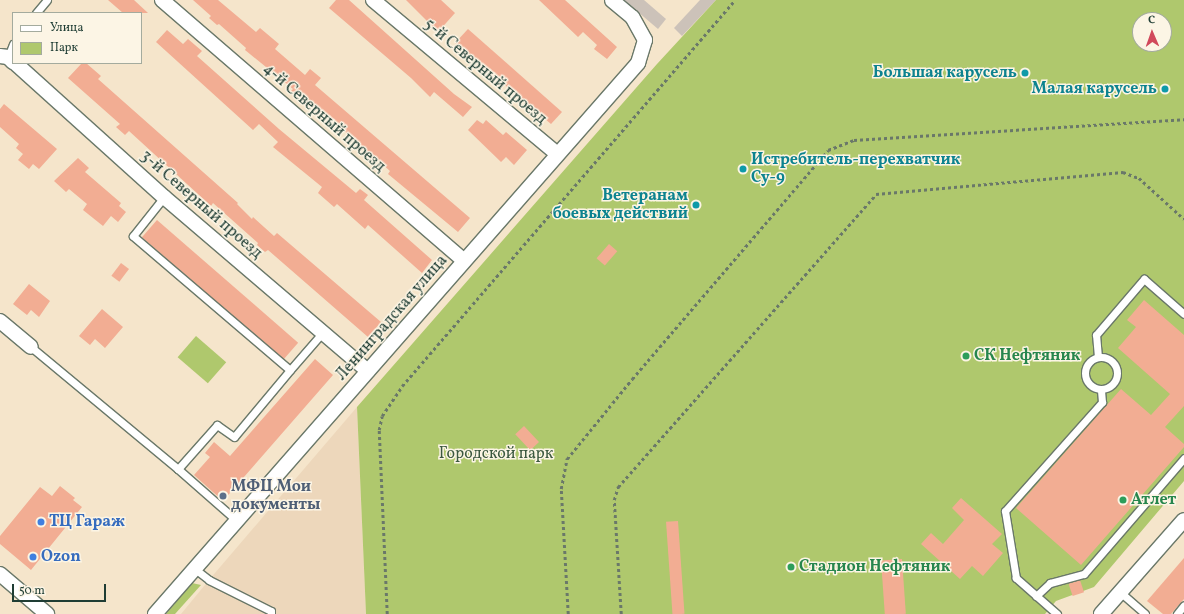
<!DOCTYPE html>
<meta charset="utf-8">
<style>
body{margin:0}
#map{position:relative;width:1184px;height:614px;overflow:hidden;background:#f5e5cb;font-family:Vollkorn,serif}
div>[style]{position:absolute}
.built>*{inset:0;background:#edd7bb}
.industrial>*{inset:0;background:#ccc2b9}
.green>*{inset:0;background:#afc86d;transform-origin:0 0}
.building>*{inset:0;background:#f2ad93;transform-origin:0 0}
.path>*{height:2.5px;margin-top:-1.25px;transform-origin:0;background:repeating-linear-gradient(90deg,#6a7869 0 3px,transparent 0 6px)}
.roads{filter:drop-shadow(1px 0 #6a7869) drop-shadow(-1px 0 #6a7869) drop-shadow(0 1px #6a7869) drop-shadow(0 -1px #6a7869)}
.lane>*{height:7px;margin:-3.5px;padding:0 3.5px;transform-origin:3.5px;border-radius:3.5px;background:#fff}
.lane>.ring{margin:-3.5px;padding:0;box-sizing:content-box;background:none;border:7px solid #fff;border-radius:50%}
.street>*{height:14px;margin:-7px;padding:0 7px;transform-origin:7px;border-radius:7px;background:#fff}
.dots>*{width:11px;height:11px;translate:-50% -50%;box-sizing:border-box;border:2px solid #fcf5e5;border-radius:50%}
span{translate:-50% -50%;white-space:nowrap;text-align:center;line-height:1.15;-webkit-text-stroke:3px #fcf5e5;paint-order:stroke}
.street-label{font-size:16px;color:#1f3d34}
.culture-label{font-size:16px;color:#0d838f;font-weight:700}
.right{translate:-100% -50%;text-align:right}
.left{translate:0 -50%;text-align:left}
.leisure-label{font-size:16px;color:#27864d;font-weight:700}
.park-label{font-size:16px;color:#3c593f}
.service-label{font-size:16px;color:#4e5e75;font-weight:700}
.shop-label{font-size:16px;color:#366cbe;font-weight:700}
.legend{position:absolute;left:12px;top:12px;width:130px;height:52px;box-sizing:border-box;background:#fcf5e5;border:1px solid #a4ab9e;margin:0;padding:5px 7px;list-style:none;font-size:12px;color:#1f3d34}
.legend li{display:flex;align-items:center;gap:8px;height:20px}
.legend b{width:20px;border:1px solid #a4ab9e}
.north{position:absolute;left:1132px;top:12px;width:40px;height:40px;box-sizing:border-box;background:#fcf5e5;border:1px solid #a4ab9e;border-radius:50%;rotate:358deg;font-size:11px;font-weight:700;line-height:16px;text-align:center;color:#1f3d34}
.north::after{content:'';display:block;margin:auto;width:14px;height:18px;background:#d1495b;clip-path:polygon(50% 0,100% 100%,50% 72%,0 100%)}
.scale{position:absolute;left:12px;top:584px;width:94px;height:18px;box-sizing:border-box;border:2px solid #1f3d34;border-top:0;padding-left:5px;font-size:12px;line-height:14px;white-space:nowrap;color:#1f3d34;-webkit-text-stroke:3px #fcf5e5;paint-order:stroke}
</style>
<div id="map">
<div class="built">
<div style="clip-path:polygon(357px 407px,366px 614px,181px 614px,209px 580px)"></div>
</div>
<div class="industrial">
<div style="clip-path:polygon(624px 0,644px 0,666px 19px,658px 29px)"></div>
<div style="clip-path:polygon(700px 0,716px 0,682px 36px,674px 28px)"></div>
</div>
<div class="green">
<div style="clip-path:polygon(evenodd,716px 0,1184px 0,1184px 481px,1094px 587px,1056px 601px,1045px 614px,366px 614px,357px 407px,657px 64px,716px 0,1140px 20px,1164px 20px,1164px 44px,1140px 44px,1140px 20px)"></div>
<div style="left:196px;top:336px;width:40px;height:28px;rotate:41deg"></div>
<div style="clip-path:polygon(192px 583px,201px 585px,175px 614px,166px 614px)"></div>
</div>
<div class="building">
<div style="clip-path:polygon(108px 0,134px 0,148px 13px,123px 13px)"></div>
<div style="clip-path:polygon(193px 0,218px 0,256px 32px,260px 28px,279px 44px,275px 49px,305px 75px,310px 69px,321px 78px,315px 85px,470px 218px,458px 232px,388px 174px,390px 171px,332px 120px,307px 99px,304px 102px,291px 91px,293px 89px,245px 50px,246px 48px,219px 24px,217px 25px,209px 18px,211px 16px)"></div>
<div style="clip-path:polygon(336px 0,349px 0,454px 94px,472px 107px,463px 117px,434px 92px,430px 97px,411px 78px,329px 8px)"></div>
<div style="clip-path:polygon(406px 0,441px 0,455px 13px,438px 32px)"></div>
<div style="clip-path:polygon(539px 0,565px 0,617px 47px,607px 59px,594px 49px,597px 45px,583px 32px,578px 37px)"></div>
<div style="clip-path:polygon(468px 29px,562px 112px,551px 124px,455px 43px)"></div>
<div style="clip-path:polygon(167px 30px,183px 44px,188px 39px,202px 51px,197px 56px,279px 129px,356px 193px,360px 189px,368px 195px,364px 200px,432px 260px,422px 273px,368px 225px,365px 229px,337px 204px,334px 207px,318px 193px,322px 187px,273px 147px,278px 142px,259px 124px,253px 130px,156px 42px)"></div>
<div style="clip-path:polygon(82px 63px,86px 63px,101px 76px,98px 79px,238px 203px,237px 204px,252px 219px,253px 217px,274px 236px,277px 233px,381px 322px,368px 337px,268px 250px,265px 252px,257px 245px,258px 243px,213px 203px,211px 206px,129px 131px,125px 135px,116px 127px,120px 124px,68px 78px)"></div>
<div style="clip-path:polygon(4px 104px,57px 149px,39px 169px,33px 164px,29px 169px,18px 160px,23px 154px,16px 148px,19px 144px,0 127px,0 109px)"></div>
<div style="clip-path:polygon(477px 120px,483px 124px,486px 120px,503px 135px,506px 132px,527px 150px,514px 165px,506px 157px,501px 162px,468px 130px)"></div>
<div style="clip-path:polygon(78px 158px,89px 168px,85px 172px,121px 203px,119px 206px,126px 212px,118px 222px,111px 216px,103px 226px,83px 210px,87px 204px,69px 189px,66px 192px,54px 181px)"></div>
<div style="left:157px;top:220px;width:187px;height:23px;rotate:41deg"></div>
<div style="left:609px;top:244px;width:11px;height:19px;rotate:41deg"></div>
<div style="left:121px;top:263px;width:10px;height:16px;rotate:37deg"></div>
<div style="clip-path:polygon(29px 284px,50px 301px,39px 317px,31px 310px,27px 315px,13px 304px)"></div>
<div style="clip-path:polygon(1144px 300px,1184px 335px,1184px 406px,1165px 427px,1184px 444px,1184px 447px,1081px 565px,1016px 508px,1121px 389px,1151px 415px,1170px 394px,1118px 348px,1136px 327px,1127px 320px)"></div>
<div style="clip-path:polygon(102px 309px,123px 327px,105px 348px,95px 339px,90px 345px,79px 336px)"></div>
<div style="clip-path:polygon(315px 359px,333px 375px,223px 501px,194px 475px,210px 457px,205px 453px,214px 442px,230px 456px)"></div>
<div style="left:524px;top:426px;width:22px;height:12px;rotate:47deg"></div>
<div style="clip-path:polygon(60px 486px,75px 498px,73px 500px,82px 507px,31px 570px,0 544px,0 536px,40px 487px,52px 496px)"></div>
<div style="clip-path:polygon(961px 498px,1002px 534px,992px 544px,1003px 553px,983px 576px,972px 566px,960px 579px,921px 544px,931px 533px,943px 544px,964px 520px,952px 508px)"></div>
<div style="left:678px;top:521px;width:93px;height:12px;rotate:86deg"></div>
<div style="clip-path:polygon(1184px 558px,1184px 599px,1171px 614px,1163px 614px,1147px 601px)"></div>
<div style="left:902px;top:559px;width:55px;height:21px;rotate:86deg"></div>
<div style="left:1080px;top:580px;width:13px;height:12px;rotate:72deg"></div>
</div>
<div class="path">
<div style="left:387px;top:614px;width:184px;rotate:-92.5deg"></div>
<div style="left:379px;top:430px;width:14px;rotate:-78deg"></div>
<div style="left:382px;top:416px;width:36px;rotate:-56deg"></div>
<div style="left:402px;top:386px;width:510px;rotate:-49.22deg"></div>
<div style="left:568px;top:614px;width:125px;rotate:-93.2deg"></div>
<div style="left:561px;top:489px;width:31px;rotate:-79deg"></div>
<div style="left:567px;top:459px;width:103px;rotate:-50.9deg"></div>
<div style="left:632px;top:379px;width:301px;rotate:-49.4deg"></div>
<div style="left:828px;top:150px;width:28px;rotate:-21deg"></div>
<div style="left:854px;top:140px;width:331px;rotate:-3.6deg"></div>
<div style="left:621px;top:614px;width:114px;rotate:-93.5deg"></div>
<div style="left:614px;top:500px;width:14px;rotate:-73deg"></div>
<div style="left:618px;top:487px;width:390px;rotate:-48.6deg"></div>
<div style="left:876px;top:194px;width:248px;rotate:-5.1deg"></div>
<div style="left:1123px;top:172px;width:17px;rotate:21deg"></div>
<div style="left:1139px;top:178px;width:61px;rotate:42.3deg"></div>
</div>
<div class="roads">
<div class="lane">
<div style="left:36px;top:13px;width:17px;rotate:-50deg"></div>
<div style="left:8px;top:57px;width:14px;rotate:-69deg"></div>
<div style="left:164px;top:197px;width:50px;rotate:128.5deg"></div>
<div style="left:133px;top:236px;width:206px;rotate:40.5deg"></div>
<div style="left:290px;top:370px;width:87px;rotate:129.9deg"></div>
<div style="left:234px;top:437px;width:21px;rotate:-145deg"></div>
<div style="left:217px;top:425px;width:59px;rotate:131.6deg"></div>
<div style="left:178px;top:469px;width:79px;rotate:41.4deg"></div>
<div style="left:31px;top:347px;width:191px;rotate:39.7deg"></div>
<div class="ring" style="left:1085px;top:357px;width:25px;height:25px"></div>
<div style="left:1098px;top:357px;width:22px;rotate:-95deg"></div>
<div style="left:1096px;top:335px;width:74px;rotate:-49.4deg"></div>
<div style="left:1144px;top:279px;width:53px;rotate:41.2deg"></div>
<div style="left:290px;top:370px;width:50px;rotate:-49deg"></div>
<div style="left:195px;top:569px;width:18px;rotate:38deg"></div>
<div style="left:209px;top:580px;width:69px;rotate:26.6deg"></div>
<div style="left:271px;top:611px;width:3px;rotate:90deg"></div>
<div style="left:1120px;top:592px;width:33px;rotate:41deg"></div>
<div style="left:1036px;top:596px;width:19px;rotate:-43deg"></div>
<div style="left:1050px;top:583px;width:35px;rotate:-15deg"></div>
<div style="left:1084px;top:574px;width:153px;rotate:-49.2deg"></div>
<div style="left:1057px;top:614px;width:55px;rotate:-138.7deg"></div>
<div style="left:1016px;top:578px;width:68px;rotate:-99.3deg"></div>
<div style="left:1005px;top:511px;width:146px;rotate:-48.3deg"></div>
<div style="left:1102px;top:402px;width:12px;rotate:-95deg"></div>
<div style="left:1177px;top:614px;width:11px;rotate:-52deg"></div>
</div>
<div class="street">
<div style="left:162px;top:0;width:399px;rotate:40.8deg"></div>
<div style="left:373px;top:0;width:240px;rotate:39.9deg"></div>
<div style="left:0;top:56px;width:8px;rotate:7deg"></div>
<div style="left:8px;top:57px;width:7px;rotate:45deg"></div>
<div style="left:15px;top:63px;width:200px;rotate:42deg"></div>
<div style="left:164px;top:197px;width:268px;rotate:40.5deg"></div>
<div style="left:0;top:321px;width:40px;rotate:40deg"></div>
<div style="left:0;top:574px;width:62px;rotate:40.4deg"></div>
<div style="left:155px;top:614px;width:733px;rotate:-48.76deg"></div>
<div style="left:638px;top:63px;width:24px;rotate:-73deg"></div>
<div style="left:645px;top:40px;width:26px;rotate:-119deg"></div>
<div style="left:632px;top:17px;width:26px;rotate:-140deg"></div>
<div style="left:1101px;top:614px;width:125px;rotate:-48.6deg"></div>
</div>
</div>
<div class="dots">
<div style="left:1025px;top:73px;background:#0f9aa8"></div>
<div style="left:1165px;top:89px;background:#0f9aa8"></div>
<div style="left:743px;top:169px;background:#0f9aa8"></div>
<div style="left:696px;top:205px;background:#0f9aa8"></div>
<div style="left:966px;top:356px;background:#2e9e5b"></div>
<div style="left:223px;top:496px;background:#5c6f8a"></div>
<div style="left:1123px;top:500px;background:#2e9e5b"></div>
<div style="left:41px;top:522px;background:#3f7fe0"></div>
<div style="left:33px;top:557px;background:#3f7fe0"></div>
<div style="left:791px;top:567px;background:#2e9e5b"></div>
</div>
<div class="street-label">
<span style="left:485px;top:72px;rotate:40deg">5-й Северный проезд</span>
<span style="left:324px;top:118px;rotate:41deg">4-й Северный проезд</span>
<span style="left:201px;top:205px;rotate:41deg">3-й Северный проезд</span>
<span style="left:392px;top:318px;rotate:-49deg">Ленинградская улица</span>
</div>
<div class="culture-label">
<span class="right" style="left:1017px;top:73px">Большая карусель</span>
<span class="right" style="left:1157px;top:89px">Малая карусель</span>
<span class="left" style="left:751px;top:169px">Истребитель-перехватчик<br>Су-9</span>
<span class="right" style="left:688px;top:205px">Ветеранам<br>боевых действий</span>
</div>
<div class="leisure-label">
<span class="left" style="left:974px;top:356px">СК Нефтяник</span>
<span class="left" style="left:1131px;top:500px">Атлет</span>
<span class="left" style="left:799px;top:567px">Стадион Нефтяник</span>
</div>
<div class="park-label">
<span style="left:496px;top:454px">Городской парк</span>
</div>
<div class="service-label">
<span class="left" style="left:231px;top:496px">МФЦ Мои<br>документы</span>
</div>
<div class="shop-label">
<span class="left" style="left:49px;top:522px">ТЦ Гараж</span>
<span class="left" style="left:41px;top:557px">Ozon</span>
</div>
<ul class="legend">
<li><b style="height:5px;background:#fff"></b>Улица</li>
<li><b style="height:11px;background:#afc86d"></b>Парк</li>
</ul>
<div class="north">С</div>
<div class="scale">50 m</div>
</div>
